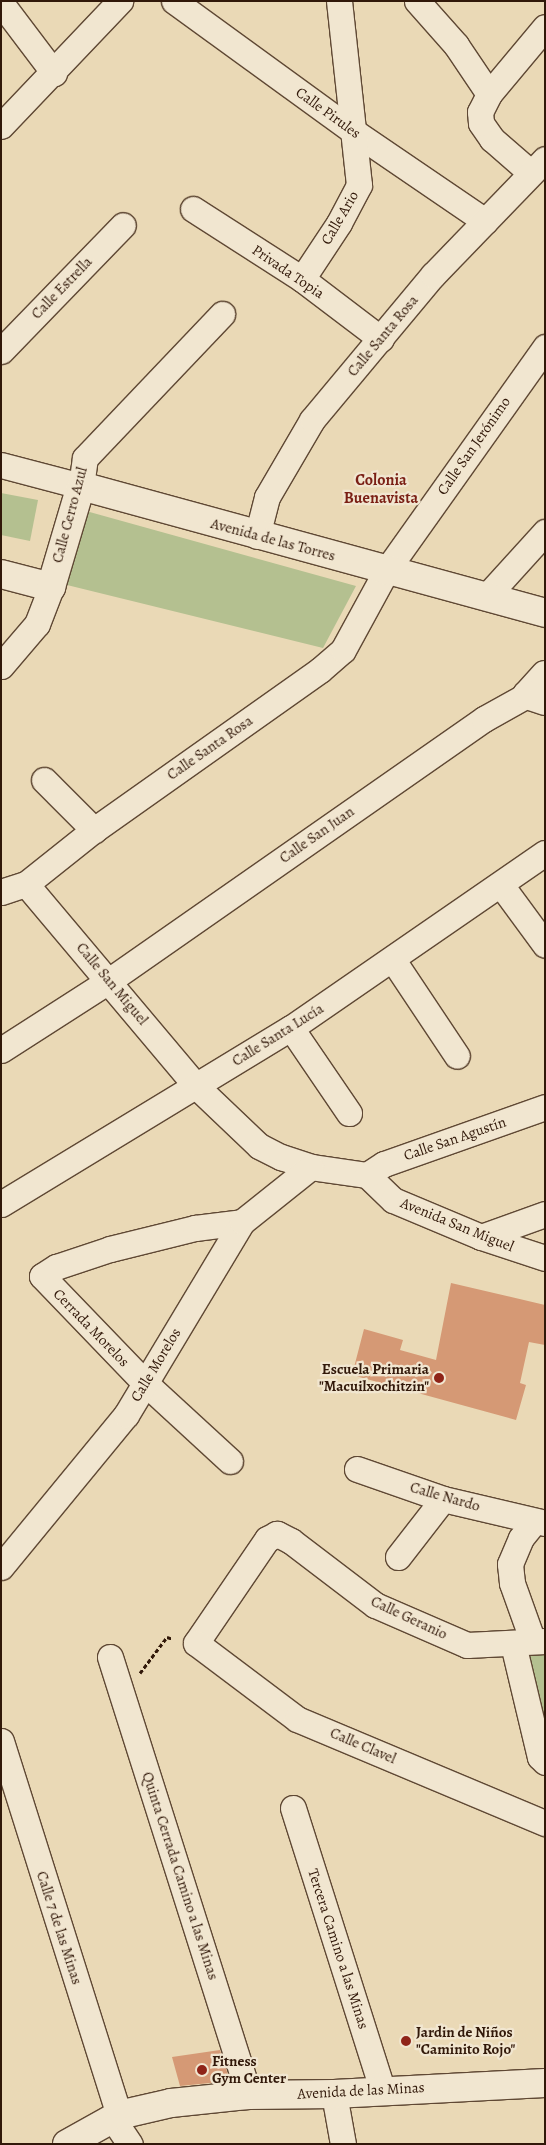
<!DOCTYPE html>
<meta charset="utf-8">
<style>
body{margin:0}
#map{position:relative;width:546px;height:2145px;overflow:hidden;background:#ead9b6;font-family:Alegreya,serif}
div>[style]{position:absolute}
.green>*{inset:0;background:#b4c090}
.building>*{inset:0;background:#d59975}
.path>*{height:3px;margin-top:-1.5px;transform-origin:0;background:repeating-linear-gradient(90deg,#311809 0 4px,transparent 0 6.5px)}
.roads{filter:drop-shadow(1px 0 #5f4834) drop-shadow(-1px 0 #5f4834) drop-shadow(0 1px #5f4834) drop-shadow(0 -1px #5f4834)}
.street>*{height:25px;margin:-12.5px;padding:0 12.5px;transform-origin:12.5px;border-radius:12.5px;background:#f1e6d0}
.secondary>*{height:28px;margin:-14px;padding:0 14px;transform-origin:14px;border-radius:14px;background:#f1e6d0}
.dots>*{width:14px;height:14px;translate:-50% -50%;box-sizing:border-box;border:2px solid #f1e6d0;border-radius:50%}
span{translate:-50% -50%;white-space:nowrap;text-align:center;line-height:1.15;-webkit-text-stroke:4.5px #f1e6d0;paint-order:stroke}
.street-label{font-size:15px;color:#311809}
.poi-label{font-size:15px;color:#311809;font-weight:700}
.right{translate:-100% -50%;text-align:right}
.left{translate:0 -50%;text-align:left}
.neighbourhood-label{font-size:16px;color:#7a1f14;font-weight:700}
.frame{position:absolute;inset:0;border:2px solid #311809;pointer-events:none}
</style>
<div id="map">
<div class="green">
<div style="clip-path:polygon(1px 493px,38px 500px,30px 541px,1px 535px)"></div>
<div style="clip-path:polygon(86px 511px,356px 586px,323px 648px,67px 585px)"></div>
<div style="clip-path:polygon(521px 1652px,545px 1654px,545px 1756px)"></div>
</div>
<div class="building">
<div style="clip-path:polygon(451px 1283px,545px 1305px,545px 1345px,529px 1342px,520px 1383px,526px 1385px,516px 1420px,352px 1375px,364px 1329px,403px 1340px,400px 1350px,436px 1360px)"></div>
<div style="clip-path:polygon(220px 2050px,230px 2081px,180px 2086px,172px 2057px)"></div>
</div>
<div class="path">
<div style="left:140px;top:1673px;width:45px;rotate:-53.1deg"></div>
<div style="left:167px;top:1637px;width:6px;rotate:18deg"></div>
</div>
<div class="roads">
<div class="street">
<div style="left:174px;top:1px;width:221px;rotate:36deg"></div>
<div style="left:353px;top:131px;width:160px;rotate:34.3deg"></div>
<div style="left:417px;top:1px;width:59px;rotate:48.4deg"></div>
<div style="left:456px;top:45px;width:59px;rotate:56deg"></div>
<div style="left:1px;top:3px;width:88px;rotate:52.9deg"></div>
<div style="left:1px;top:126px;width:173px;rotate:-46.4deg"></div>
<div style="left:531px;top:173px;width:52px;rotate:-138.9deg"></div>
<div style="left:492px;top:139px;width:19px;rotate:-125deg"></div>
<div style="left:481px;top:123px;width:11px;rotate:-95deg"></div>
<div style="left:480px;top:112px;width:20px;rotate:-63deg"></div>
<div style="left:489px;top:94px;width:87px;rotate:-50.1deg"></div>
<div style="left:193px;top:209px;width:130px;rotate:32.7deg"></div>
<div style="left:302px;top:279px;width:99px;rotate:37.2deg"></div>
<div style="left:302px;top:279px;width:67px;rotate:-56.5deg"></div>
<div style="left:339px;top:223px;width:43px;rotate:-62.2deg"></div>
<div style="left:359px;top:185px;width:185px;rotate:-96.2deg"></div>
<div style="left:1px;top:351px;width:175px;rotate:-45.9deg"></div>
<div style="left:1px;top:465px;width:83px;rotate:14.7deg"></div>
<div style="left:81px;top:486px;width:28px;rotate:-82deg"></div>
<div style="left:85px;top:458px;width:199px;rotate:-46.4deg"></div>
<div style="left:257px;top:536px;width:40px;rotate:-75.6deg"></div>
<div style="left:267px;top:497px;width:89px;rotate:-59.7deg"></div>
<div style="left:312px;top:420px;width:189px;rotate:-50.2deg"></div>
<div style="left:433px;top:275px;width:161px;rotate:-46deg"></div>
<div style="left:486px;top:597px;width:88px;rotate:-47.8deg"></div>
<div style="left:1px;top:666px;width:55px;rotate:-49.4deg"></div>
<div style="left:37px;top:624px;width:40px;rotate:-69deg"></div>
<div style="left:44px;top:780px;width:71px;rotate:45deg"></div>
<div style="left:26px;top:884px;width:264px;rotate:49.9deg"></div>
<div style="left:196px;top:1086px;width:87px;rotate:43.6deg"></div>
<div style="left:259px;top:1146px;width:25px;rotate:27deg"></div>
<div style="left:281px;top:1157px;width:32px;rotate:18deg"></div>
<div style="left:311px;top:1167px;width:57px;rotate:8.1deg"></div>
<div style="left:367px;top:1175px;width:36px;rotate:44deg"></div>
<div style="left:393px;top:1200px;width:95px;rotate:22.8deg"></div>
<div style="left:481px;top:1237px;width:67px;rotate:18.2deg"></div>
<div style="left:501px;top:885px;width:74px;rotate:53.7deg"></div>
<div style="left:1px;top:892px;width:26px;rotate:-18deg"></div>
<div style="left:26px;top:884px;width:87px;rotate:-38.5deg"></div>
<div style="left:94px;top:830px;width:277px;rotate:-35.3deg"></div>
<div style="left:320px;top:670px;width:30px;rotate:-41deg"></div>
<div style="left:343px;top:650px;width:90px;rotate:-61.4deg"></div>
<div style="left:386px;top:571px;width:275px;rotate:-54.6deg"></div>
<div style="left:393px;top:960px;width:115px;rotate:56.3deg"></div>
<div style="left:291px;top:1028px;width:103px;rotate:55.7deg"></div>
<div style="left:1px;top:1050px;width:130px;rotate:-32.7deg"></div>
<div style="left:110px;top:980px;width:456px;rotate:-34.9deg"></div>
<div style="left:484px;top:719px;width:49px;rotate:-29.2deg"></div>
<div style="left:367px;top:1175px;width:20px;rotate:-33deg"></div>
<div style="left:384px;top:1164px;width:171px;rotate:-19.5deg"></div>
<div style="left:1px;top:1204px;width:339px;rotate:-31.3deg"></div>
<div style="left:291px;top:1028px;width:308px;rotate:-34.6deg"></div>
<div style="left:481px;top:1237px;width:68px;rotate:-19.8deg"></div>
<div style="left:230px;top:1461px;width:117px;rotate:-137.4deg"></div>
<div style="left:144px;top:1382px;width:147px;rotate:-133.9deg"></div>
<div style="left:42px;top:1276px;width:17px;rotate:-33deg"></div>
<div style="left:56px;top:1267px;width:57px;rotate:-18.4deg"></div>
<div style="left:110px;top:1249px;width:88px;rotate:-13.9deg"></div>
<div style="left:195px;top:1228px;width:47px;rotate:-7.3deg"></div>
<div style="left:357px;top:1469px;width:91px;rotate:19.2deg"></div>
<div style="left:443px;top:1499px;width:105px;rotate:13.2deg"></div>
<div style="left:398px;top:1557px;width:73px;rotate:-52.2deg"></div>
<div style="left:1px;top:1567px;width:197px;rotate:-50.6deg"></div>
<div style="left:126px;top:1415px;width:225px;rotate:-59deg"></div>
<div style="left:242px;top:1222px;width:88px;rotate:-38.6deg"></div>
<div style="left:532px;top:1639px;width:59px;rotate:-109.7deg"></div>
<div style="left:512px;top:1583px;width:19px;rotate:-96deg"></div>
<div style="left:510px;top:1564px;width:28px;rotate:-67deg"></div>
<div style="left:521px;top:1538px;width:22px;rotate:-51deg"></div>
<div style="left:545px;top:1641px;width:78px;rotate:177.1deg"></div>
<div style="left:467px;top:1645px;width:100px;rotate:-156.5deg"></div>
<div style="left:375px;top:1605px;width:106px;rotate:-142.7deg"></div>
<div style="left:291px;top:1541px;width:16px;rotate:-153deg"></div>
<div style="left:277px;top:1534px;width:11px;rotate:153deg"></div>
<div style="left:267px;top:1539px;width:126px;rotate:124.3deg"></div>
<div style="left:196px;top:1643px;width:126px;rotate:37deg"></div>
<div style="left:297px;top:1719px;width:269px;rotate:22.8deg"></div>
<div style="left:513px;top:1644px;width:116px;rotate:76.6deg"></div>
<div style="left:540px;top:1757px;width:7px;rotate:45deg"></div>
<div style="left:110px;top:1657px;width:460px;rotate:72.4deg"></div>
<div style="left:1px;top:1741px;width:392px;rotate:72.5deg"></div>
<div style="left:293px;top:1808px;width:295px;rotate:72.4deg"></div>
<div style="left:334px;top:2094px;width:51px;rotate:79.8deg"></div>
<div style="left:113px;top:2119px;width:30px;rotate:56deg"></div>
</div>
<div class="secondary">
<div style="left:1px;top:574px;width:52px;rotate:14.6deg"></div>
<div style="left:51px;top:587px;width:105px;rotate:-73.5deg"></div>
<div style="left:81px;top:486px;width:481px;rotate:15.3deg"></div>
<div style="left:545px;top:675px;width:27px;rotate:132deg"></div>
<div style="left:527px;top:695px;width:19px;rotate:18deg"></div>
<div style="left:67px;top:2144px;width:60px;rotate:-29.1deg"></div>
<div style="left:119px;top:2115px;width:53px;rotate:-13deg"></div>
<div style="left:171px;top:2103px;width:78px;rotate:-5.9deg"></div>
<div style="left:249px;top:2095px;width:85px;rotate:-0.7deg"></div>
<div style="left:334px;top:2094px;width:211px;rotate:-3deg"></div>
</div>
</div>
<div class="dots">
<div style="left:439px;top:1378px;background:#8f2418"></div>
<div style="left:406px;top:2041px;background:#8f2418"></div>
<div style="left:202px;top:2070px;background:#8f2418"></div>
</div>
<div class="street-label">
<span style="left:328px;top:113px;rotate:36deg">Calle Pirules</span>
<span style="left:340px;top:218px;rotate:-60deg">Calle Ario</span>
<span style="left:288px;top:272px;rotate:34deg">Privada Topia</span>
<span style="left:62px;top:288px;rotate:-46deg">Calle Estrella</span>
<span style="left:383px;top:336px;rotate:-50deg">Calle Santa Rosa</span>
<span style="left:474px;top:446px;rotate:-55deg">Calle San Jerónimo</span>
<span style="left:70px;top:515px;rotate:-75deg">Calle Cerro Azul</span>
<span style="left:273px;top:540px;rotate:15deg">Avenida de las Torres</span>
<span style="left:210px;top:748px;rotate:-35deg">Calle Santa Rosa</span>
<span style="left:317px;top:835px;rotate:-35deg">Calle San Juan</span>
<span style="left:112px;top:984px;rotate:50deg">Calle San Miguel</span>
<span style="left:278px;top:1035px;rotate:-32deg">Calle Santa Lucía</span>
<span style="left:455px;top:1139px;rotate:-19deg">Calle San Agustín</span>
<span style="left:457px;top:1225px;rotate:22deg">Avenida San Miguel</span>
<span style="left:91px;top:1328px;rotate:46deg">Cerrada Morelos</span>
<span style="left:156px;top:1365px;rotate:-59deg">Calle Morelos</span>
<span style="left:445px;top:1497px;rotate:16deg">Calle Nardo</span>
<span style="left:409px;top:1618px;rotate:25deg">Calle Geranio</span>
<span style="left:363px;top:1746px;rotate:23deg">Calle Clavel</span>
<span style="left:180px;top:1876px;rotate:72deg">Quinta Cerrada Camino a las Minas</span>
<span style="left:59px;top:1928px;rotate:72deg">Calle 7 de las Minas</span>
<span style="left:338px;top:1949px;rotate:72deg">Tercera Camino a las Minas</span>
<span style="left:361px;top:2091px;rotate:-3deg">Avenida de las Minas</span>
</div>
<div class="poi-label">
<span class="right" style="left:429px;top:1378px">Escuela Primaria<br>"Macuilxochitzin"</span>
<span class="left" style="left:416px;top:2041px">Jardin de Niños<br>"Caminito Rojo"</span>
<span class="left" style="left:212px;top:2070px">Fitness<br>Gym Center</span>
</div>
<div class="neighbourhood-label">
<span style="left:381px;top:489px">Colonia<br>Buenavista</span>
</div>
<div class="frame"></div>
</div>
